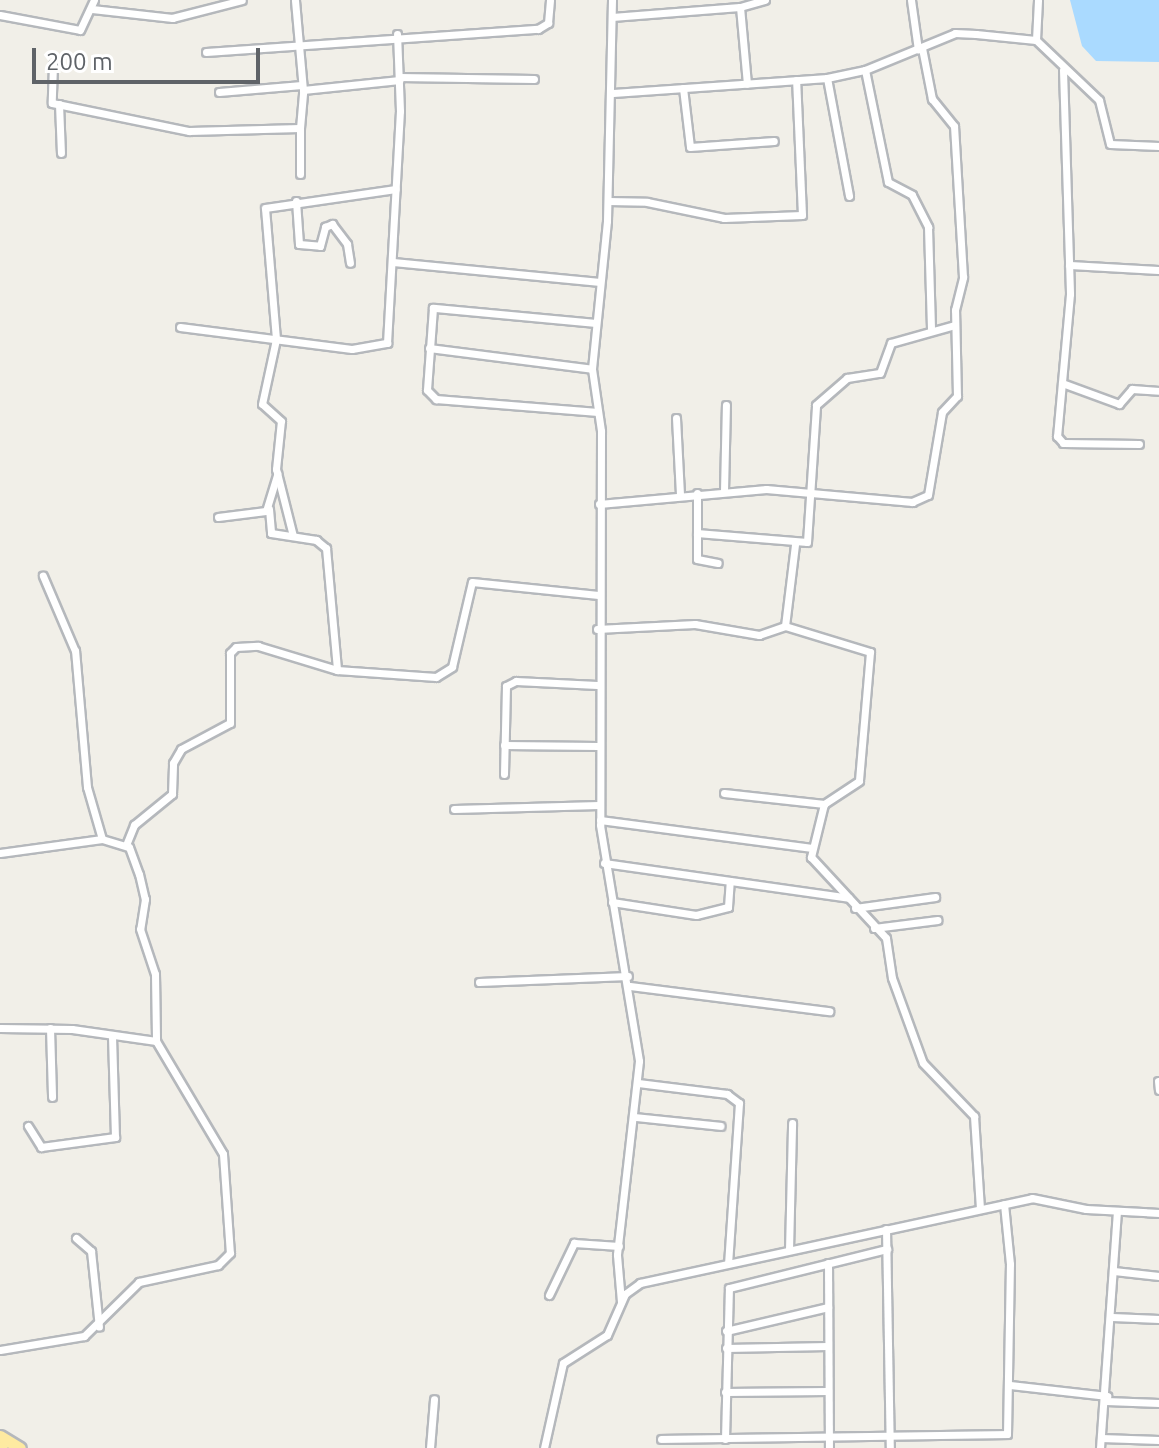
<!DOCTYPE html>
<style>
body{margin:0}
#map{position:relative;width:1159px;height:1448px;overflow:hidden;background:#f1efe8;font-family:Ubuntu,sans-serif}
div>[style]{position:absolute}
.water>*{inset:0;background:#aadaff}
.roads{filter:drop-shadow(2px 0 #b5b8bc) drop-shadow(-2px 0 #b5b8bc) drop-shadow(0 2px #b5b8bc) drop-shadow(0 -2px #b5b8bc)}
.minor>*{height:7px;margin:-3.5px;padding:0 3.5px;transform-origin:3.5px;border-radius:3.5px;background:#fff}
.trunk>*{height:11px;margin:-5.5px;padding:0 5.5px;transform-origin:5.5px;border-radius:5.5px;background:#feeaa1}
span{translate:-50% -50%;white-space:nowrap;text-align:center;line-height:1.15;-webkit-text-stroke:6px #fff;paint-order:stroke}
.scale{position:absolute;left:32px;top:48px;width:228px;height:36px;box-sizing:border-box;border:4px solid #5f6368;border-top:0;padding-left:10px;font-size:24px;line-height:28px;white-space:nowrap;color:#5f6368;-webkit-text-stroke:6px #fff;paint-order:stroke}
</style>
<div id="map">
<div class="water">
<div style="clip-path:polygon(1070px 0,1159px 0,1159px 62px,1096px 61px,1082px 46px)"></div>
</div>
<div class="roads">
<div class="minor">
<div style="left:612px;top:0;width:221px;rotate:91.3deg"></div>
<div style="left:607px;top:221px;width:149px;rotate:95.8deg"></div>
<div style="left:592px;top:369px;width:63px;rotate:81.7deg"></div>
<div style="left:601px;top:431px;width:394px;rotate:90.1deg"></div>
<div style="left:600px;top:825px;width:239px;rotate:80.6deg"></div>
<div style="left:639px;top:1061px;width:195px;rotate:96.5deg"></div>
<div style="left:617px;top:1255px;width:47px;rotate:85.1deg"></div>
<div style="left:911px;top:0;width:50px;rotate:82deg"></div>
<div style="left:740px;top:7px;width:26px;rotate:-16deg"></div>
<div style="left:92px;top:9px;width:81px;rotate:6.4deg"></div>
<div style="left:172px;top:18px;width:72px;rotate:-14.4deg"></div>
<div style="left:0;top:15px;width:81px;rotate:10.6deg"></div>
<div style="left:80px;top:30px;width:33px;rotate:-65deg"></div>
<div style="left:612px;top:17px;width:128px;rotate:-4.5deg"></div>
<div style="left:740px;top:7px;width:77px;rotate:84.8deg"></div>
<div style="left:1036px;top:40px;width:40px;rotate:-87.1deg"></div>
<div style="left:206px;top:52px;width:333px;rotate:-4deg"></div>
<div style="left:538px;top:29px;width:12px;rotate:-31deg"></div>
<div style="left:548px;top:23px;width:23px;rotate:-85deg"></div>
<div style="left:53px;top:65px;width:38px;rotate:92deg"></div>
<div style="left:52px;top:103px;width:140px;rotate:11.6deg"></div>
<div style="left:189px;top:131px;width:111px;rotate:-1.5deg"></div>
<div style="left:300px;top:128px;width:38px;rotate:-85deg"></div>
<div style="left:303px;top:90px;width:90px;rotate:-95.1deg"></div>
<div style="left:865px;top:70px;width:114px;rotate:78.4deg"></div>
<div style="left:888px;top:182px;width:27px;rotate:28deg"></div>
<div style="left:912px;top:195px;width:36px;rotate:63deg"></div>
<div style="left:928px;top:227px;width:102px;rotate:88.3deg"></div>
<div style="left:1063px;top:70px;width:224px;rotate:88.2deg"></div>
<div style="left:1070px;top:294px;width:143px;rotate:95.2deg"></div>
<div style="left:1057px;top:436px;width:9px;rotate:49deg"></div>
<div style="left:1063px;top:443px;width:76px;rotate:0.8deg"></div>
<div style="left:399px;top:77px;width:135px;rotate:0.8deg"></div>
<div style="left:827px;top:78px;width:120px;rotate:79.4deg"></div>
<div style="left:683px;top:88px;width:59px;rotate:83.2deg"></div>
<div style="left:690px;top:147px;width:84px;rotate:-4.1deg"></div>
<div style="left:303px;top:90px;width:97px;rotate:-5.9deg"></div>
<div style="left:219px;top:92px;width:83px;rotate:-4.8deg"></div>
<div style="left:613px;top:93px;width:215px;rotate:-4deg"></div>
<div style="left:827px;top:78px;width:39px;rotate:-12deg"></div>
<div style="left:865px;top:70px;width:97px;rotate:-22.3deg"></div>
<div style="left:955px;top:33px;width:21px;rotate:3deg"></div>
<div style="left:976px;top:34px;width:60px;rotate:5.7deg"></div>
<div style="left:1036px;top:40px;width:87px;rotate:43.6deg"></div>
<div style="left:1099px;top:100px;width:45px;rotate:76deg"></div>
<div style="left:1110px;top:144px;width:49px;rotate:2.3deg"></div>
<div style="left:59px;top:104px;width:49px;rotate:87.7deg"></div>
<div style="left:300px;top:128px;width:46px;rotate:90deg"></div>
<div style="left:296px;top:201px;width:43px;rotate:86deg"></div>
<div style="left:299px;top:244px;width:21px;rotate:5deg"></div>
<div style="left:320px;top:246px;width:20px;rotate:-75deg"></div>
<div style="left:325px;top:227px;width:8px;rotate:-23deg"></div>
<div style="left:332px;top:224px;width:25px;rotate:53deg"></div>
<div style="left:347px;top:244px;width:19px;rotate:81deg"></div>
<div style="left:608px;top:201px;width:39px;rotate:1deg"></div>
<div style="left:647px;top:202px;width:79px;rotate:11.7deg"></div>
<div style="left:724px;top:218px;width:78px;rotate:-2.2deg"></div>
<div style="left:802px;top:215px;width:135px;rotate:-92.5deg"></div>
<div style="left:393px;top:262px;width:208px;rotate:5.5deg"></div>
<div style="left:1069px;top:265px;width:90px;rotate:3.2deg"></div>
<div style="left:596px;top:323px;width:164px;rotate:-174.7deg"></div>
<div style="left:433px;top:308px;width:82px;rotate:94.2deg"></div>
<div style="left:427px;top:390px;width:13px;rotate:45deg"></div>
<div style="left:436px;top:399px;width:162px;rotate:4.6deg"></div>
<div style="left:180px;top:327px;width:173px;rotate:7.3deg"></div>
<div style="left:352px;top:349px;width:36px;rotate:-10deg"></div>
<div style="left:387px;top:343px;width:232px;rotate:-86.8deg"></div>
<div style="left:400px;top:111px;width:77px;rotate:-92.2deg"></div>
<div style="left:429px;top:348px;width:164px;rotate:7.3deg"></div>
<div style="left:1062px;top:383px;width:61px;rotate:20.2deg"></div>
<div style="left:1119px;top:404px;width:20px;rotate:-49deg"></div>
<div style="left:1132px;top:389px;width:27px;rotate:4deg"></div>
<div style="left:676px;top:418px;width:76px;rotate:87deg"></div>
<div style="left:724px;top:491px;width:86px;rotate:-88.7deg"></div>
<div style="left:697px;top:493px;width:66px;rotate:90deg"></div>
<div style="left:697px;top:559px;width:21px;rotate:11deg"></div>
<div style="left:599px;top:504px;width:168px;rotate:-5.1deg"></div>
<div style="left:766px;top:489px;width:147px;rotate:5.1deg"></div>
<div style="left:912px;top:502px;width:17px;rotate:-24deg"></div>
<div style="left:928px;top:495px;width:84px;rotate:-80.4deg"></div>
<div style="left:942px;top:412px;width:22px;rotate:-47deg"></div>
<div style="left:957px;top:396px;width:86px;rotate:-91.3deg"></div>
<div style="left:955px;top:310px;width:34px;rotate:-76deg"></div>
<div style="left:963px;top:277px;width:151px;rotate:-93.4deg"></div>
<div style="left:954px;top:126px;width:35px;rotate:-129deg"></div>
<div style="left:932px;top:99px;width:52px;rotate:-101.1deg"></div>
<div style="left:269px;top:509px;width:24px;rotate:85deg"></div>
<div style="left:271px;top:533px;width:46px;rotate:8.8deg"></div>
<div style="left:316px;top:540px;width:13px;rotate:39deg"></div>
<div style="left:326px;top:548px;width:122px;rotate:84.8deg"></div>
<div style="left:218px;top:517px;width:48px;rotate:-7.1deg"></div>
<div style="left:266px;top:511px;width:39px;rotate:-73deg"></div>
<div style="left:697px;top:533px;width:110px;rotate:4.7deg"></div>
<div style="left:807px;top:542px;width:137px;rotate:-86.2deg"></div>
<div style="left:816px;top:405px;width:41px;rotate:-41.1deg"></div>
<div style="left:847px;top:378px;width:33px;rotate:-9deg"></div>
<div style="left:880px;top:373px;width:32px;rotate:-70deg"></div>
<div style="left:891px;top:343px;width:66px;rotate:-15.7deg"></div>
<div style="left:293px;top:536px;width:69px;rotate:-104.2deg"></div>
<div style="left:276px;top:469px;width:48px;rotate:-84.1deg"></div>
<div style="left:281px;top:421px;width:25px;rotate:-138deg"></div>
<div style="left:262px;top:404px;width:66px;rotate:-77.8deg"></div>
<div style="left:276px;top:339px;width:131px;rotate:-94.8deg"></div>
<div style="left:265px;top:208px;width:132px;rotate:-8.3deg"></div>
<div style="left:785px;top:626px;width:89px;rotate:17deg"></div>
<div style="left:870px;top:652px;width:129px;rotate:94.9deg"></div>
<div style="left:859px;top:781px;width:42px;rotate:146.7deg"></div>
<div style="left:824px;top:804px;width:55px;rotate:103.8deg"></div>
<div style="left:811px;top:857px;width:110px;rotate:47.2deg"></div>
<div style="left:886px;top:938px;width:40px;rotate:81.5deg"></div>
<div style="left:892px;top:978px;width:90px;rotate:70deg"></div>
<div style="left:923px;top:1063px;width:74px;rotate:46.1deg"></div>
<div style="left:974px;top:1116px;width:93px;rotate:86.3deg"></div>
<div style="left:785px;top:626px;width:83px;rotate:-83deg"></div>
<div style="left:597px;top:629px;width:98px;rotate:-2.9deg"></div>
<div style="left:695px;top:624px;width:65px;rotate:9.8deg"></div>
<div style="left:759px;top:635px;width:28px;rotate:-19deg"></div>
<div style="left:504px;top:745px;width:94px;rotate:0.6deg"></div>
<div style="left:504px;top:774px;width:88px;rotate:-88.7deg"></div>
<div style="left:506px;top:686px;width:11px;rotate:-27deg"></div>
<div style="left:516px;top:681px;width:81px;rotate:2.8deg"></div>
<div style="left:724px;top:793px;width:101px;rotate:6.3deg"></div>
<div style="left:454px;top:809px;width:145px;rotate:-1.6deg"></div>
<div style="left:600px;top:820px;width:214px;rotate:7.5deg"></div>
<div style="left:102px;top:839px;width:28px;rotate:17deg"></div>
<div style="left:129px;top:847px;width:29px;rotate:70deg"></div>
<div style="left:139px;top:874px;width:26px;rotate:77deg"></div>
<div style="left:145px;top:899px;width:30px;rotate:99deg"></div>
<div style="left:140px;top:929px;width:47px;rotate:71.6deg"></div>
<div style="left:155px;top:974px;width:67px;rotate:89.1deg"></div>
<div style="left:126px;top:845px;width:22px;rotate:-68deg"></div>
<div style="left:134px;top:825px;width:49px;rotate:-39.2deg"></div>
<div style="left:172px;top:794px;width:31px;rotate:-88deg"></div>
<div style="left:173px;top:763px;width:16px;rotate:-60deg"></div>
<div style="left:181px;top:749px;width:55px;rotate:-28deg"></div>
<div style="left:230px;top:723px;width:70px;rotate:-90deg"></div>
<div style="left:230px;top:653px;width:8px;rotate:-45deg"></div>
<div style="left:236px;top:647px;width:22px;rotate:-3deg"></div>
<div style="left:258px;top:646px;width:83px;rotate:16.9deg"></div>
<div style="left:337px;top:670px;width:99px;rotate:4deg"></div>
<div style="left:436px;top:677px;width:19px;rotate:-32deg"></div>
<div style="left:452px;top:667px;width:87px;rotate:-76.8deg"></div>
<div style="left:472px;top:582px;width:127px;rotate:5.9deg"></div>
<div style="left:0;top:853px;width:103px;rotate:-7.8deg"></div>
<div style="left:102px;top:839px;width:54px;rotate:-106.1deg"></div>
<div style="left:87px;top:787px;width:137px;rotate:-95deg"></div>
<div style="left:75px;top:651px;width:82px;rotate:-113.1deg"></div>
<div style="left:604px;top:863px;width:247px;rotate:8.1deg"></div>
<div style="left:612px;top:902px;width:85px;rotate:8.8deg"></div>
<div style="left:696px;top:915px;width:33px;rotate:-14deg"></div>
<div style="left:728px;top:907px;width:26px;rotate:-86deg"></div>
<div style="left:855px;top:908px;width:81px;rotate:-7.8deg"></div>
<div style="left:874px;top:928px;width:64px;rotate:-7.2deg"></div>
<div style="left:479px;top:982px;width:149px;rotate:-2.3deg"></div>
<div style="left:630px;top:986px;width:201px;rotate:7.2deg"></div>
<div style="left:0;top:1028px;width:72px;rotate:0.8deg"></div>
<div style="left:72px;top:1029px;width:85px;rotate:8.1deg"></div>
<div style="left:156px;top:1041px;width:131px;rotate:59.3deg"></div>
<div style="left:223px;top:1154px;width:99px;rotate:86deg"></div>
<div style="left:230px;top:1253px;width:17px;rotate:135deg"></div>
<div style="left:218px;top:1265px;width:81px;rotate:167.9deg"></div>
<div style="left:139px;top:1282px;width:77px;rotate:135.5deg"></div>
<div style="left:84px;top:1336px;width:85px;rotate:170.5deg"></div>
<div style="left:50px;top:1028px;width:69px;rotate:88.3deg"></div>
<div style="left:1158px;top:1081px;width:9px;rotate:84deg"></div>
<div style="left:638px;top:1083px;width:90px;rotate:7deg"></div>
<div style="left:727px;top:1094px;width:15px;rotate:37deg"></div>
<div style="left:739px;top:1103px;width:160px;rotate:93.9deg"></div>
<div style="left:635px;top:1117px;width:86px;rotate:6deg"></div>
<div style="left:28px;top:1126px;width:25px;rotate:58deg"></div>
<div style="left:41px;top:1147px;width:75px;rotate:-7.7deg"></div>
<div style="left:115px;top:1137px;width:100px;rotate:-91.7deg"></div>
<div style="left:886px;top:1229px;width:219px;rotate:89deg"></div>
<div style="left:76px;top:1238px;width:20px;rotate:41deg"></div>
<div style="left:91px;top:1251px;width:76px;rotate:84deg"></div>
<div style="left:789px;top:1250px;width:127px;rotate:-88.6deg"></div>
<div style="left:828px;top:1263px;width:185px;rotate:89.7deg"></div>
<div style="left:1114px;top:1271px;width:45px;rotate:6.3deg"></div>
<div style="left:549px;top:1295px;width:58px;rotate:-64.3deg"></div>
<div style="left:574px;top:1243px;width:45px;rotate:3.8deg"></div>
<div style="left:1112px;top:1317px;width:47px;rotate:2.4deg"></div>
<div style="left:726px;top:1331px;width:105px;rotate:-13.2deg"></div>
<div style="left:726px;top:1348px;width:102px;rotate:-1.1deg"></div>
<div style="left:1010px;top:1385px;width:98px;rotate:6.5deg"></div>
<div style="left:725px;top:1392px;width:103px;rotate:-0.6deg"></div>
<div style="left:1106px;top:1401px;width:53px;rotate:2.2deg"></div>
<div style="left:1101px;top:1438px;width:58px;rotate:2deg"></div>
<div style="left:661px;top:1439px;width:346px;rotate:-0.8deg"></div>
<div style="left:1007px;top:1434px;width:170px;rotate:-89deg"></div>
<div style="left:1010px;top:1264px;width:60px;rotate:-95.7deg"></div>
<div style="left:725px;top:1439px;width:151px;rotate:-88.5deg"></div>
<div style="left:729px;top:1288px;width:163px;rotate:-13.9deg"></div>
<div style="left:430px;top:1448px;width:49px;rotate:-85.3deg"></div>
<div style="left:544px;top:1448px;width:87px;rotate:-77.4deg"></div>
<div style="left:563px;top:1363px;width:52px;rotate:-32.5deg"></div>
<div style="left:607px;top:1335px;width:45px;rotate:-66.3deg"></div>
<div style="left:625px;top:1294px;width:19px;rotate:-36deg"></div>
<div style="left:640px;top:1283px;width:401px;rotate:-12.2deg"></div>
<div style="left:1032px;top:1198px;width:55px;rotate:11.5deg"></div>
<div style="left:1086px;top:1209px;width:73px;rotate:3.1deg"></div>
<div style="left:1100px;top:1448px;width:237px;rotate:-85.9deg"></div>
</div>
<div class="trunk">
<div style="left:0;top:1436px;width:23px;rotate:31deg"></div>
<div style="left:0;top:1447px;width:2px;rotate:27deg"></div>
</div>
</div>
<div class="scale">200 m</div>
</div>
